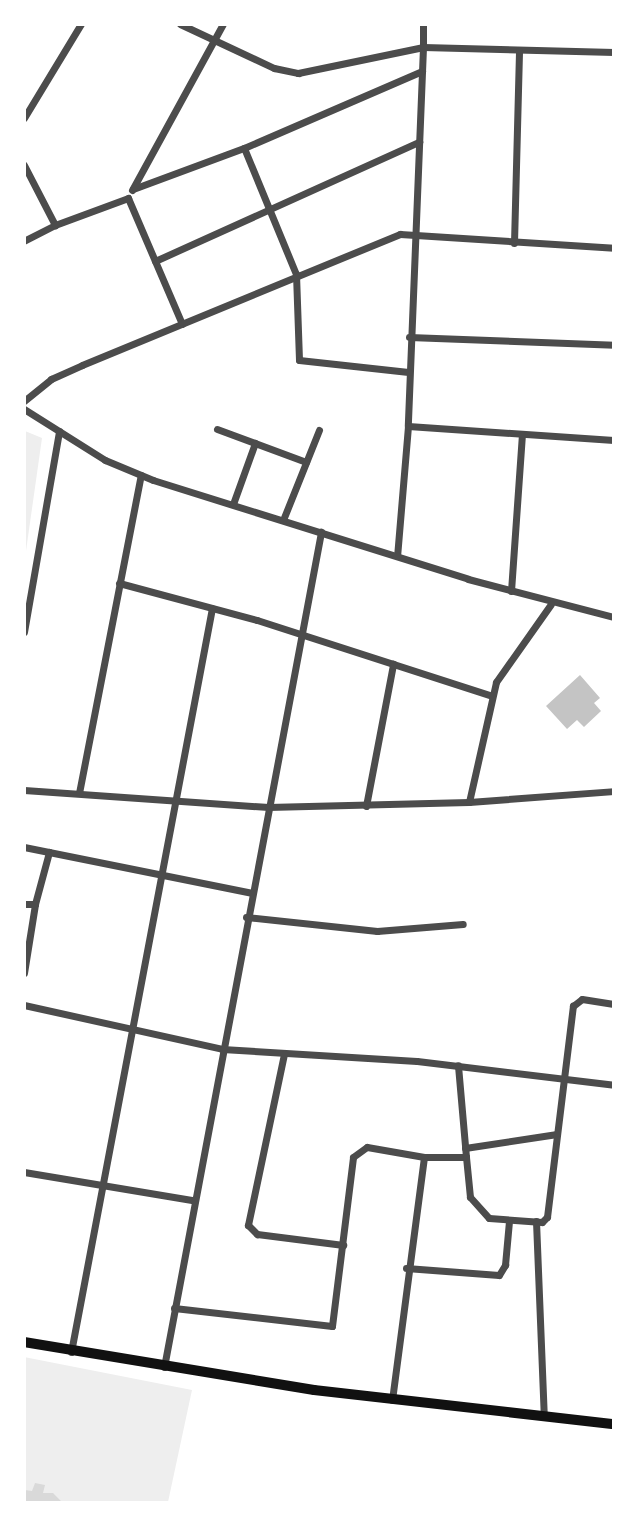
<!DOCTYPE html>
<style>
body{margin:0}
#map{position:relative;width:638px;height:1527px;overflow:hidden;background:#fff;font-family:"Roboto Condensed",sans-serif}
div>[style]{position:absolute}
.green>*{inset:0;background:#eee}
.water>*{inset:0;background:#d9d9d9}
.building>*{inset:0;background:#c4c4c4}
.minor>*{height:7px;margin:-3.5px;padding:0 3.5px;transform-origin:3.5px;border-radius:3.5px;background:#4c4c4c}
.secondary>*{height:10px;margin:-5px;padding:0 5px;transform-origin:5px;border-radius:5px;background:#111}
span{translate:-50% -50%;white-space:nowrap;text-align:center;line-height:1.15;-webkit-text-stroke:7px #fff;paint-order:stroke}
.frame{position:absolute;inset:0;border:26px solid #fff;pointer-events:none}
</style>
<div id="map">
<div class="green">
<div style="clip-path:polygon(25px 431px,42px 438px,25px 558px,24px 431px)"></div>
<div style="clip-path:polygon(24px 1357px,192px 1390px,168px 1502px,25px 1502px)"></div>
</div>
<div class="water">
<div style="clip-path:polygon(35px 1483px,45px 1485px,43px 1493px,53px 1493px,62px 1502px,25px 1502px,25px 1490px,32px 1491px)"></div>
</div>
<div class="building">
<div style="clip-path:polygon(580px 675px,600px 698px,594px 703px,601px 711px,584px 727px,577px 720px,567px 729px,546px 706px)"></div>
</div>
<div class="minor">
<div style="left:180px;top:24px;width:104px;rotate:25.1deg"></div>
<div style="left:274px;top:68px;width:25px;rotate:12deg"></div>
<div style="left:298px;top:73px;width:128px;rotate:-11.7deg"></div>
<div style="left:423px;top:47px;width:379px;rotate:92.3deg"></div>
<div style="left:408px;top:426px;width:130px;rotate:94.8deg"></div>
<div style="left:423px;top:24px;width:23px;rotate:90deg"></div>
<div style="left:423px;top:47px;width:191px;rotate:1.5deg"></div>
<div style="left:24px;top:118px;width:110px;rotate:-58.8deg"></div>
<div style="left:244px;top:148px;width:136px;rotate:67.6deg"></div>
<div style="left:296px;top:274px;width:86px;rotate:88deg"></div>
<div style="left:299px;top:360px;width:110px;rotate:6.3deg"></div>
<div style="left:24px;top:165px;width:68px;rotate:62.7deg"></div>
<div style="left:55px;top:225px;width:35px;rotate:153deg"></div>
<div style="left:133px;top:189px;width:118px;rotate:-20.3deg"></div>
<div style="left:244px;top:148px;width:194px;rotate:-23.4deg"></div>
<div style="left:132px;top:190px;width:189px;rotate:-61.3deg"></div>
<div style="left:55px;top:225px;width:78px;rotate:-20.3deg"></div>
<div style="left:128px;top:198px;width:137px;rotate:66.8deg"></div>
<div style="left:514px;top:243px;width:192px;rotate:-88.5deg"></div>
<div style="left:155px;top:261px;width:290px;rotate:-24.3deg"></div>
<div style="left:409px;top:337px;width:205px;rotate:2.2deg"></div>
<div style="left:24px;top:401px;width:35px;rotate:-39deg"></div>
<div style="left:51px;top:379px;width:34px;rotate:-24deg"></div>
<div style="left:82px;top:365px;width:344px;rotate:-22.4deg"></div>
<div style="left:400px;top:234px;width:214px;rotate:3.7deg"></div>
<div style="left:24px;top:409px;width:96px;rotate:32.2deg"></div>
<div style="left:105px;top:460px;width:52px;rotate:22.6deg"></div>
<div style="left:153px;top:480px;width:330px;rotate:17.4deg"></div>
<div style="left:468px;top:579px;width:151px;rotate:14.6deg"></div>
<div style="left:408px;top:426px;width:206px;rotate:3.9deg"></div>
<div style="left:217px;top:429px;width:95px;rotate:20.3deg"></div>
<div style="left:233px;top:504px;width:65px;rotate:-70.2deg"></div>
<div style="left:283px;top:520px;width:97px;rotate:-68.2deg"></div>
<div style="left:119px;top:583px;width:143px;rotate:15deg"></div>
<div style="left:257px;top:620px;width:247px;rotate:17.9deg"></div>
<div style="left:511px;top:591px;width:157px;rotate:-86deg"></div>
<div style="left:24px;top:632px;width:204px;rotate:-80.1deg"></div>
<div style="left:24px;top:790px;width:245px;rotate:4deg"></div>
<div style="left:268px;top:807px;width:201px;rotate:-1.4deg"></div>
<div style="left:469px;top:802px;width:145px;rotate:-4.3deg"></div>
<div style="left:79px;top:793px;width:324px;rotate:-79deg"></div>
<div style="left:469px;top:802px;width:123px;rotate:-77.3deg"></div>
<div style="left:496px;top:682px;width:95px;rotate:-54.8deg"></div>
<div style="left:366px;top:806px;width:145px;rotate:-79.2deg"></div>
<div style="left:24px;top:847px;width:233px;rotate:11.4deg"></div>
<div style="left:24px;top:904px;width:11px"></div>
<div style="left:35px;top:904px;width:54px;rotate:-74.9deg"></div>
<div style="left:246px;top:917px;width:132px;rotate:6.1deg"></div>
<div style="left:377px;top:931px;width:86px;rotate:-4.7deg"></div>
<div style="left:24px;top:973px;width:70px;rotate:-80.9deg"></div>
<div style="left:24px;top:1005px;width:203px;rotate:12.5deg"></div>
<div style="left:222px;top:1049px;width:195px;rotate:3.5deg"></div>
<div style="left:417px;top:1061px;width:198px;rotate:6.9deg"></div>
<div style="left:284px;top:1054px;width:175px;rotate:101.9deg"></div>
<div style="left:248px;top:1225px;width:13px;rotate:45deg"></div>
<div style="left:257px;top:1234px;width:87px;rotate:7.3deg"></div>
<div style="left:465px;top:1148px;width:93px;rotate:-8.7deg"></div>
<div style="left:424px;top:1157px;width:42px"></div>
<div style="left:466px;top:1157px;width:92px;rotate:-95deg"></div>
<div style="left:466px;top:1157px;width:40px;rotate:84.3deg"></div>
<div style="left:470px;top:1197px;width:28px;rotate:48deg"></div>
<div style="left:489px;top:1218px;width:53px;rotate:4.3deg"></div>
<div style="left:542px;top:1222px;width:7px;rotate:-45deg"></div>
<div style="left:547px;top:1217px;width:213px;rotate:-83deg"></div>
<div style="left:573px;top:1006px;width:11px;rotate:-38deg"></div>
<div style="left:582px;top:999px;width:32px;rotate:9deg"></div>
<div style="left:24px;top:1172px;width:170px;rotate:9.5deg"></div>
<div style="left:536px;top:1221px;width:195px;rotate:87.7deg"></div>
<div style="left:406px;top:1268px;width:93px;rotate:4.3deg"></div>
<div style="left:499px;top:1275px;width:12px;rotate:-59deg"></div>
<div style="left:505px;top:1265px;width:44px;rotate:-84.8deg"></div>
<div style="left:174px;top:1308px;width:159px;rotate:6.5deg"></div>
<div style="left:332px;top:1326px;width:170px;rotate:-82.9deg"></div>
<div style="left:353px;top:1157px;width:17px;rotate:-36deg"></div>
<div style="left:367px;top:1147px;width:58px;rotate:10deg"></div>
<div style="left:424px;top:1157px;width:245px;rotate:97.5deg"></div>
<div style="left:71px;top:1352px;width:757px;rotate:-79.27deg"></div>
<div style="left:164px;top:1367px;width:850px;rotate:-79.35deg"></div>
</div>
<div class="secondary">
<div style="left:24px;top:1342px;width:294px;rotate:9.4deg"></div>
<div style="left:314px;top:1390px;width:302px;rotate:6.5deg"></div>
</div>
<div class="frame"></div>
</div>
